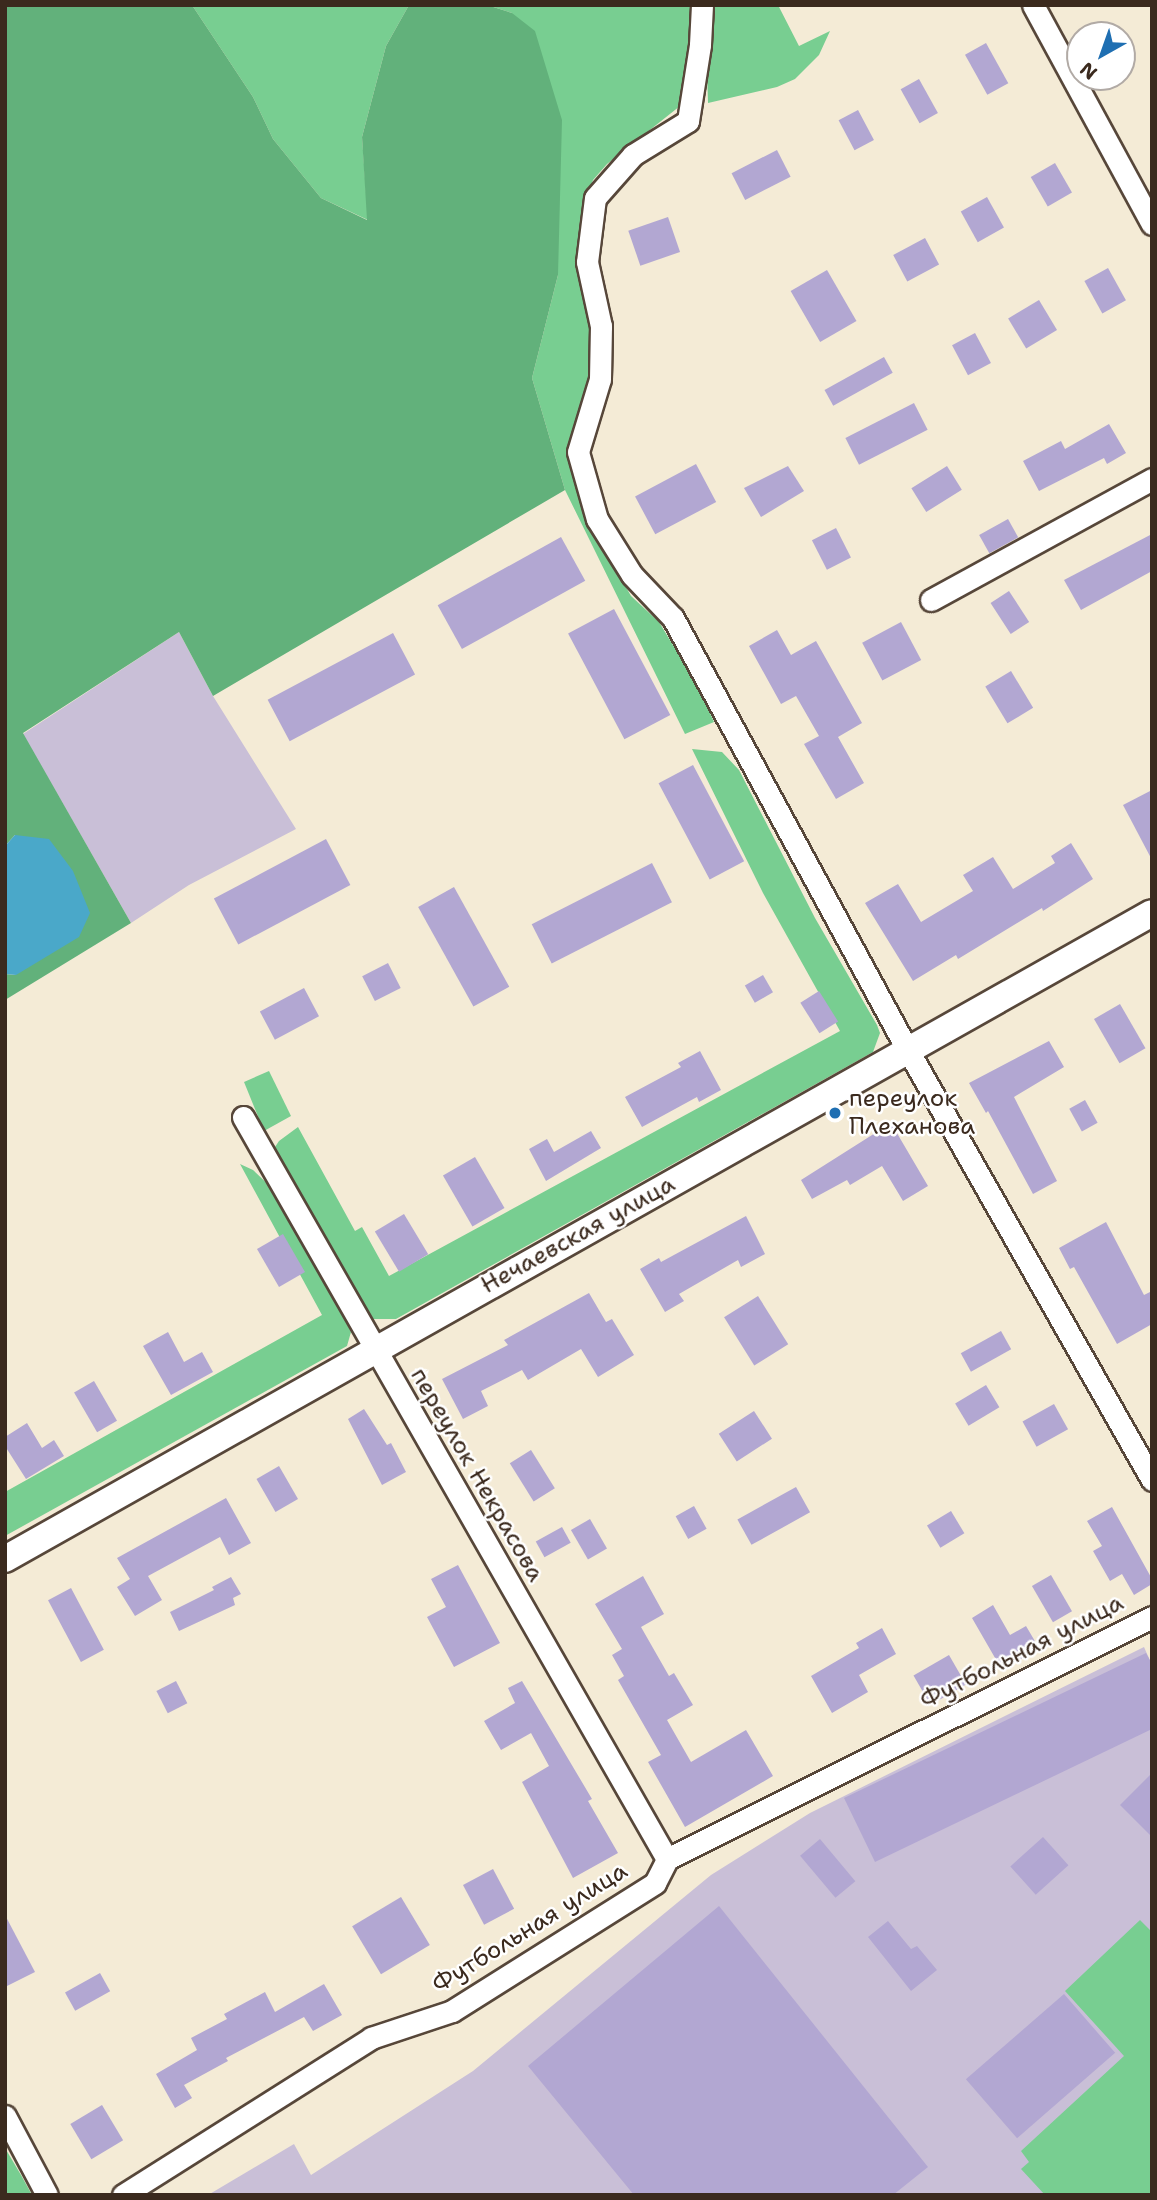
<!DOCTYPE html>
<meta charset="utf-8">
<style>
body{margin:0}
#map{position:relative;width:1157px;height:2200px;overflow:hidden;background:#f4ebd6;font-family:"Shantell Sans",sans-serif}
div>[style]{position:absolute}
.industrial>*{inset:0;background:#c9bfd7}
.green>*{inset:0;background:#78ce91}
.forest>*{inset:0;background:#62b17b}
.water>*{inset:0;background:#4aa8c9}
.building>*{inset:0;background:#b2a7d2;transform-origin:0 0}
.roads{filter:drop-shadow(2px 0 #57473a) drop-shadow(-2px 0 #57473a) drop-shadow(0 2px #57473a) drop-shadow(0 -2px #57473a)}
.minor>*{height:21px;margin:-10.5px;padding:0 10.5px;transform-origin:10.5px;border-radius:10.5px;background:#fff}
.tertiary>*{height:26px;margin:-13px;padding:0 13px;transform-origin:13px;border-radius:13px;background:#fff}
.dots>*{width:19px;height:19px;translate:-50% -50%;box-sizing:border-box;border:4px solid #fff;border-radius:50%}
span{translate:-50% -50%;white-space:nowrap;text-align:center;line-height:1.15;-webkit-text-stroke:5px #fff;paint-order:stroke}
.poi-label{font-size:24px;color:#3b2a1e}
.left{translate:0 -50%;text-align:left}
.street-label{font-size:24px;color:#3b2a1e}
.frame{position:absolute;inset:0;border:7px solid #3b2a1e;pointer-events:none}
.north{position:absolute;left:1066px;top:21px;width:70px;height:70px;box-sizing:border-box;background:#fff;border:2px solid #b1aaa5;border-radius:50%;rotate:220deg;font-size:19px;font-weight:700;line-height:28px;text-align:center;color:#3b2a1e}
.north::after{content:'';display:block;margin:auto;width:24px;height:32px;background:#1f6fb2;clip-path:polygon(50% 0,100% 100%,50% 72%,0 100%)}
</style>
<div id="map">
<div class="industrial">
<div style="clip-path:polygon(179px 632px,213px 696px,296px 829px,189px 885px,131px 923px,23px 734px)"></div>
<div style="clip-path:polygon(1144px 1647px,1152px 1665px,1152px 2195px,208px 2195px,294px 2144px,311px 2175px,473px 2071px,711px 1875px,810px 1813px)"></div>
</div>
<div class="green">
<div style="clip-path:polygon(192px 5px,409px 5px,386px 46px,362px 137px,368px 220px,321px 198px,273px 139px,253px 97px)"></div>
<div style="clip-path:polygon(487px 5px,696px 5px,680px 106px,607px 164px,593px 180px,582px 211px,582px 244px,595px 353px,584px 406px,597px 536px,631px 596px,659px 622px,699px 688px,714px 722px,685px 734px,565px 490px,532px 378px,558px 275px,512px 13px)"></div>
<div style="clip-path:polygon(705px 5px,778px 5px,799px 46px,830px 31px,819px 55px,795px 79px,777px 87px,708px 103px)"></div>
<div style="clip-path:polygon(692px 749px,722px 752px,739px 770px,815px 918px,877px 1025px,880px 1033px,873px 1052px,396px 1319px,373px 1319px,366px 1314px,277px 1158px,275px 1147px,279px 1141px,298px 1127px,355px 1231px,362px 1227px,389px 1276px,840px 1031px,763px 893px)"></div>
<div style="clip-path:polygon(269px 1071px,291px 1116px,264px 1131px,244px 1082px)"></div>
<div style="clip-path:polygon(240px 1164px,253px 1170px,274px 1190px,307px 1242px,351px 1332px,347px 1346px,5px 1536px,5px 1492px,322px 1315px)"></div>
<div style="clip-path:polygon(1140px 1920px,1152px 1932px,1152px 2195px,1045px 2195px,1021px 2169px,1029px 2162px,1021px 2151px,1124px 2056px,1065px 1991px)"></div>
<div style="clip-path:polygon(5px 2148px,21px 2175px,32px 2195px,5px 2195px)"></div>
</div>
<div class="forest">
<div style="clip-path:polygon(5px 5px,192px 5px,253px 97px,273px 139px,321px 198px,367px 220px,362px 137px,386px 46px,409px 5px,487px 5px,512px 13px,535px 31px,562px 120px,558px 275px,532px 378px,565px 490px,213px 696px,179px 632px,23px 733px,131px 923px,5px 1000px,5px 974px,16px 975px,15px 835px,5px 846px)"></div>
</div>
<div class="water">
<div style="clip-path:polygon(15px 835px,49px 839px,73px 871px,90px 913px,79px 937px,16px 975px,5px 974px,5px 846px)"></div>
</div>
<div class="building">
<div style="left:986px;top:43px;width:46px;height:24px;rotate:61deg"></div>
<div style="left:919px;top:79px;width:39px;height:21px;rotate:61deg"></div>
<div style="left:858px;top:110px;width:34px;height:22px;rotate:62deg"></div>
<div style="left:777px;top:150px;width:30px;height:51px;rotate:63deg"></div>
<div style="left:1055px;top:163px;width:34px;height:28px;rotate:60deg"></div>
<div style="left:987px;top:197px;width:35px;height:30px;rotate:61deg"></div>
<div style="left:668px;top:217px;width:37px;height:42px;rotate:71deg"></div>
<div style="left:925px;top:238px;width:30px;height:36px;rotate:62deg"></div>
<div style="left:1108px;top:268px;width:37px;height:27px;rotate:61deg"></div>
<div style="left:827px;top:270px;width:59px;height:42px;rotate:60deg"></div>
<div style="left:1039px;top:300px;width:35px;height:36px;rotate:59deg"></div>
<div style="left:975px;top:333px;width:34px;height:26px;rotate:62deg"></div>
<div style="left:884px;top:357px;width:18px;height:68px;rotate:61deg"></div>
<div style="left:914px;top:403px;width:30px;height:77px;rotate:63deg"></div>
<div style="clip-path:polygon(1109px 424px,1126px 453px,1107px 464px,1104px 458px,1039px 491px,1023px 461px,1061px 441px,1065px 449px)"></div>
<div style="left:696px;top:464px;width:43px;height:69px;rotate:62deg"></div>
<div style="clip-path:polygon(788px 466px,804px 491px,761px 517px,744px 488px)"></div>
<div style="left:947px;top:466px;width:28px;height:42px;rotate:58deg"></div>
<div style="left:1008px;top:519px;width:21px;height:33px;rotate:61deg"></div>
<div style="left:836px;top:528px;width:33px;height:27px;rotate:63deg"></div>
<div style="clip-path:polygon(1152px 534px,1152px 571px,1081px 610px,1064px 580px)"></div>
<div style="left:561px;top:537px;width:50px;height:141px;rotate:61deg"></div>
<div style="left:1009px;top:591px;width:37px;height:22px;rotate:57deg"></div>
<div style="left:614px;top:609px;width:120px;height:52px;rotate:62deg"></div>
<div style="left:901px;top:622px;width:43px;height:44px;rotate:62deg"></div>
<div style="clip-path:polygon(777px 630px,791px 655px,816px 641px,862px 723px,838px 737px,864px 783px,836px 799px,804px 744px,819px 736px,796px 696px,781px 704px,749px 646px)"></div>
<div style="left:393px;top:633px;width:47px;height:142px;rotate:62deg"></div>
<div style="left:1011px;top:671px;width:43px;height:30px;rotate:59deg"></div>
<div style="left:693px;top:765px;width:109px;height:39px;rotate:62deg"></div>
<div style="clip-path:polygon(1152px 790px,1152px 860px,1123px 805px)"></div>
<div style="left:326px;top:839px;width:52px;height:127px;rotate:62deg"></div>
<div style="clip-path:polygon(1071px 843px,1093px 879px,1043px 911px,1042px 908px,958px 959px,956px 955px,913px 981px,865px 903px,898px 884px,921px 922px,973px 891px,963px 875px,993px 857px,1013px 889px,1055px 863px,1051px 856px)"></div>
<div style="left:652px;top:863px;width:44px;height:135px;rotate:63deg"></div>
<div style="left:454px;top:887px;width:114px;height:41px;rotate:61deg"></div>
<div style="left:388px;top:963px;width:28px;height:29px;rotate:63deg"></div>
<div style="left:763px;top:975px;width:20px;height:21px;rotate:60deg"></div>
<div style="left:304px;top:988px;width:32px;height:50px;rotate:62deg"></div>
<div style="left:819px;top:991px;width:36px;height:22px;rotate:58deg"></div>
<div style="left:1120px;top:1004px;width:51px;height:30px;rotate:60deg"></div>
<div style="clip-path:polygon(1049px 1041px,1064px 1067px,1014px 1097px,1057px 1181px,1033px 1194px,988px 1111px,986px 1113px,969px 1083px)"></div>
<div style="clip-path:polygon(700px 1051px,721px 1090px,699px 1102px,697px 1097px,642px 1127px,625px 1097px,681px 1067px,678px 1063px)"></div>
<div style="left:1085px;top:1100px;width:26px;height:18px;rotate:61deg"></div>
<div style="clip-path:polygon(891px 1123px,928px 1186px,903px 1201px,882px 1166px,850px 1185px,847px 1180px,812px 1199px,801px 1180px)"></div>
<div style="clip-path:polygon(591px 1131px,601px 1148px,546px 1181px,529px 1149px,547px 1139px,554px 1152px)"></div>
<div style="left:475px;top:1157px;width:59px;height:37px;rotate:60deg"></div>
<div style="left:404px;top:1214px;width:47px;height:34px;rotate:59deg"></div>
<div style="clip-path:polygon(746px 1216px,765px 1254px,741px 1267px,738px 1260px,679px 1294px,684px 1301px,665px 1312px,640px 1269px,659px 1258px,661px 1262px)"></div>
<div style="clip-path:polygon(1106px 1222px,1144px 1295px,1152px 1291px,1152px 1324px,1117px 1344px,1074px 1267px,1070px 1269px,1059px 1248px)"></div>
<div style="left:283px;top:1234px;width:44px;height:30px;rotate:60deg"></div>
<div style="clip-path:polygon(589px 1293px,606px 1322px,612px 1319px,634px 1355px,598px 1377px,581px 1349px,528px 1380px,522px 1370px,481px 1391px,488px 1406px,463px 1419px,442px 1379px,508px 1345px,504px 1340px)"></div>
<div style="left:758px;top:1296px;width:57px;height:40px;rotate:58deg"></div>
<div style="left:1001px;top:1331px;width:21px;height:46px;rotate:61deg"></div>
<div style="clip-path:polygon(168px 1332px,184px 1362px,202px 1352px,213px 1372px,171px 1395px,143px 1346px)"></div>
<div style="left:94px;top:1381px;width:46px;height:23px;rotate:60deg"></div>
<div style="left:986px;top:1385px;width:26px;height:36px;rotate:59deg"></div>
<div style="left:1054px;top:1404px;width:29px;height:36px;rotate:61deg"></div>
<div style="clip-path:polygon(364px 1409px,387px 1445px,391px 1443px,406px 1472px,382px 1485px,348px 1419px)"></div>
<div style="left:754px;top:1411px;width:33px;height:42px;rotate:57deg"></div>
<div style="clip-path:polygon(27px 1423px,42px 1448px,54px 1440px,64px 1456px,26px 1479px,5px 1446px,5px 1437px)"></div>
<div style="left:531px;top:1450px;width:45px;height:25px;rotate:58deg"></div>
<div style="left:279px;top:1466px;width:38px;height:26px;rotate:60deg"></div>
<div style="left:796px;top:1487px;width:29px;height:67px;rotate:61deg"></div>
<div style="clip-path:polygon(226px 1498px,251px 1543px,229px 1555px,220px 1537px,148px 1576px,162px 1600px,135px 1616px,117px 1587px,130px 1579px,117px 1558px)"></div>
<div style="left:694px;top:1506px;width:26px;height:21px;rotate:61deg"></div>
<div style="clip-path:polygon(1112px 1507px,1152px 1579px,1152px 1584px,1134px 1595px,1122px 1574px,1110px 1581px,1093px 1551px,1102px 1546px,1087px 1521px)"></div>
<div style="left:951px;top:1511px;width:26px;height:28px;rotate:59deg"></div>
<div style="left:590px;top:1519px;width:34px;height:22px;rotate:60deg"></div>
<div style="left:562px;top:1527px;width:18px;height:30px;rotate:61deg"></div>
<div style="clip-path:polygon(458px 1565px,500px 1643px,454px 1667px,427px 1617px,446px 1607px,431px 1579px)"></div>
<div style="left:1051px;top:1575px;width:42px;height:22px;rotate:60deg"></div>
<div style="clip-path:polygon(643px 1576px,664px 1614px,641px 1627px,669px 1676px,674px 1673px,693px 1705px,667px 1720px,691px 1762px,746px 1730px,773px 1776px,685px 1827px,648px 1762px,661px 1755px,618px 1680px,624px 1676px,612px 1655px,622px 1649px,595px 1604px)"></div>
<div style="clip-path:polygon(231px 1577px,241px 1594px,233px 1598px,235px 1605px,179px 1631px,170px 1612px,214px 1590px,212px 1587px)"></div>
<div style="left:71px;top:1588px;width:70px;height:26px;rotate:62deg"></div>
<div style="clip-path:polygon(993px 1605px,1010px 1635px,1026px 1626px,1039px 1648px,1002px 1670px,972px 1618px)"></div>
<div style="clip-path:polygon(882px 1628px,896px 1654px,859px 1675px,868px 1692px,832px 1713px,811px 1676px,859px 1648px,856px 1643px)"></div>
<div style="clip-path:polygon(1146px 1653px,1152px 1664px,1152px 1729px,875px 1862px,844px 1798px)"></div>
<div style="left:949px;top:1655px;width:34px;height:41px;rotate:60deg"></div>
<div style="left:176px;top:1681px;width:25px;height:22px;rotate:63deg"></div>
<div style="clip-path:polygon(522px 1681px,592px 1799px,588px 1801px,618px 1853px,573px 1878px,522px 1782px,549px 1766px,531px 1733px,501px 1750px,484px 1721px,515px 1703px,508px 1688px)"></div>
<div style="clip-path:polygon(1152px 1773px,1152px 1837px,1120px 1805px)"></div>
<div style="left:1043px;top:1837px;width:38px;height:44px;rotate:48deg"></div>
<div style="left:820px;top:1839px;width:55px;height:26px;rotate:50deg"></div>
<div style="left:493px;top:1869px;width:45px;height:34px;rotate:62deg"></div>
<div style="left:401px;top:1897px;width:56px;height:57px;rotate:59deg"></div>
<div style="clip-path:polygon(719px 1906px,928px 2167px,893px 2195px,634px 2195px,528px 2066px)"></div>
<div style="clip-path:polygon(5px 1915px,35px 1972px,5px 1987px)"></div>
<div style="clip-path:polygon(888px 1921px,911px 1949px,917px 1946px,937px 1970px,911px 1991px,868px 1937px)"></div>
<div style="left:100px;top:1973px;width:21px;height:40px;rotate:61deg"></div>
<div style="clip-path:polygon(324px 1984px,342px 2015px,313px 2031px,304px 2017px,226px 2058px,228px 2061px,184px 2085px,192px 2098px,175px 2108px,156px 2074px,197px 2050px,191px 2038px,227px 2019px,224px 2014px,265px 1992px,275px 2012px)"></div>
<div style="left:1064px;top:1994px;width:78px;height:130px;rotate:49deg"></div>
<div style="left:102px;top:2105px;width:41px;height:37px;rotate:59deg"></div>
</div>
<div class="roads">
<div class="minor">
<div style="left:702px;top:5px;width:40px;rotate:92.9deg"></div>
<div style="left:700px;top:45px;width:77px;rotate:99deg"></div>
<div style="left:688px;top:121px;width:65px;rotate:148.3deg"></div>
<div style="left:633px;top:155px;width:57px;rotate:131.5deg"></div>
<div style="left:595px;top:198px;width:64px;rotate:97.1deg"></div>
<div style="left:587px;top:262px;width:66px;rotate:77.7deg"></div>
<div style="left:601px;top:326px;width:53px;rotate:91.1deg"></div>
<div style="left:600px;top:379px;width:76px;rotate:106.8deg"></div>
<div style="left:578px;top:452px;width:70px;rotate:74.2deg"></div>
<div style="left:597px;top:519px;width:66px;rotate:58deg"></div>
<div style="left:632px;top:575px;width:59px;rotate:46.4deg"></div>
<div style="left:673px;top:618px;width:494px;rotate:61.5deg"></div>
<div style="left:909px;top:1052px;width:492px;rotate:60.4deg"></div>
<div style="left:1033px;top:5px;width:249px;rotate:61.5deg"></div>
<div style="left:931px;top:600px;width:252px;rotate:-28.7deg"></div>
<div style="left:243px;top:1117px;width:855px;rotate:60.26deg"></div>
<div style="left:5px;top:2116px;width:89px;rotate:62deg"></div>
<div style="left:123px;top:2195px;width:294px;rotate:-32.3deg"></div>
<div style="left:371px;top:2038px;width:85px;rotate:-18.4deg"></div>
<div style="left:452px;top:2011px;width:240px;rotate:-32.2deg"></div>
<div style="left:655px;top:1883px;width:27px;rotate:-63deg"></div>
<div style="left:667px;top:1859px;width:542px;rotate:-26.52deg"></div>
</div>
<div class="tertiary">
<div style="left:5px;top:1559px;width:1316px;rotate:-29.39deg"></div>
</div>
</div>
<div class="dots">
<div style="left:835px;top:1113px;background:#1f6fb2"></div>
</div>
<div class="poi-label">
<span class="left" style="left:849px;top:1113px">переулок<br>Плеханова</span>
</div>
<div class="street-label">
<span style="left:578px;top:1235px;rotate:-29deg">Нечаевская улица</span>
<span style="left:477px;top:1475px;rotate:60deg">переулок Некрасова</span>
<span style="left:1022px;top:1652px;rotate:-27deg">Футбольная улица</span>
<span style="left:530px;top:1928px;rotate:-32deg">Футбольная улица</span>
</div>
<div class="frame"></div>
<div class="north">N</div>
</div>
